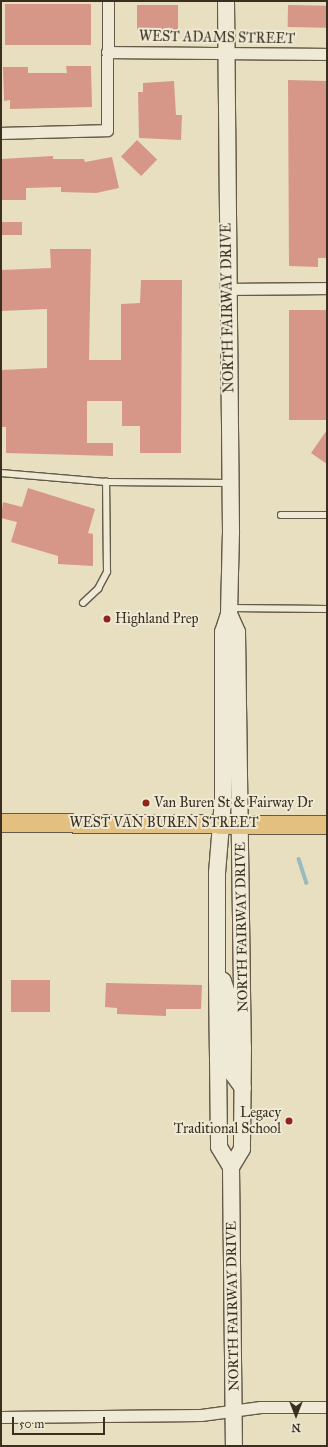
<!DOCTYPE html>
<style>
body{margin:0}
#map{position:relative;width:328px;height:1447px;overflow:hidden;background:#e7dfbf;font-family:"IM FELL Great Primer",serif}
div>[style]{position:absolute}
.stream>*{height:3.5px;margin:-1.75px;padding:0 1.75px;transform-origin:1.75px;border-radius:1.75px;background:#9cbabd}
.building>*{inset:0;background:#d79788;transform-origin:0 0}
.roads{filter:drop-shadow(1px 0 #655a47) drop-shadow(-1px 0 #655a47) drop-shadow(0 1px #655a47) drop-shadow(0 -1px #655a47)}
.lane>*{height:5.5px;margin:-2.75px;padding:0 2.75px;transform-origin:2.75px;border-radius:2.75px;background:#efead5}
.street>*{height:11px;margin:-5.5px;padding:0 5.5px;transform-origin:5.5px;border-radius:5.5px;background:#efead5}
.secondary>*{height:16px;margin:-8px;padding:0 8px;transform-origin:8px;border-radius:8px;background:#efead5}
.primary>*{height:18px;margin:-9px;padding:0 9px;transform-origin:9px;border-radius:9px;background:#e4c080}
.dots>*{width:11px;height:11px;translate:-50% -50%;box-sizing:border-box;border:2px solid #efead5;border-radius:50%}
span{translate:-50% -50%;white-space:nowrap;text-align:center;line-height:1.15;-webkit-text-stroke:4px #efead5;paint-order:stroke}
.street-label{font-size:14px;color:#3a2e1f}
.poi-label{font-size:14px;color:#3a2e1f}
.left{translate:0 -50%;text-align:left}
.right{translate:-100% -50%;text-align:right}
.frame{position:absolute;inset:0;border:2px solid #3a2e1f;pointer-events:none}
.north{position:absolute;left:276px;top:1395px;width:40px;height:40px;-webkit-text-stroke:3px #efead5;paint-order:stroke;rotate:180deg;font-size:11px;font-weight:700;line-height:16px;text-align:center;color:#3a2e1f}
.north::after{content:'';display:block;margin:auto;width:14px;height:18px;background:#3a2e1f;clip-path:polygon(50% 0,100% 100%,50% 72%,0 100%)}
.scale{position:absolute;left:12px;top:1417px;width:93px;height:18px;box-sizing:border-box;border:2px solid #3a2e1f;border-top:0;padding-left:5px;font-size:12px;line-height:14px;white-space:nowrap;color:#3a2e1f;-webkit-text-stroke:3px #efead5;paint-order:stroke}
</style>
<div id="map">
<div class="stream">
<div style="left:299px;top:859px;width:25px;rotate:72deg"></div>
</div>
<div class="building">
<div style="left:91px;top:4px;width:41px;height:86px;rotate:90deg"></div>
<div style="left:137px;top:5px;width:41px;height:25px"></div>
<div style="left:288px;top:5px;width:39px;height:22px;rotate:1deg"></div>
<div style="clip-path:polygon(66px 66px,91px 66px,92px 107px,10px 109px,10px 100px,4px 101px,3px 67px,28px 67px,28px 73px,67px 73px)"></div>
<div style="clip-path:polygon(288px 80px,327px 81px,327px 258px,318px 258px,318px 267px,289px 266px)"></div>
<div style="clip-path:polygon(174px 81px,176px 115px,182px 115px,181px 140px,139px 138px,138px 92px,143px 92px,143px 83px)"></div>
<div style="left:137px;top:140px;width:28px;height:23px;rotate:44deg"></div>
<div style="clip-path:polygon(53px 156px,53px 159px,84px 159px,85px 162px,112px 157px,119px 188px,96px 193px,61px 192px,61px 187px,26px 188px,26px 200px,1px 200px,1px 159px)"></div>
<div style="left:1px;top:222px;width:21px;height:13px"></div>
<div style="clip-path:polygon(50px 249px,91px 249px,89px 360px,121px 360px,121px 304px,140px 303px,141px 280px,182px 280px,181px 453px,140px 453px,140px 426px,122px 426px,122px 401px,87px 401px,87px 443px,113px 443px,113px 456px,6px 453px,6px 427px,1px 427px,1px 370px,47px 368px,47px 309px,1px 311px,1px 270px,51px 268px)"></div>
<div style="left:289px;top:310px;width:38px;height:110px"></div>
<div style="clip-path:polygon(327px 430px,327px 464px,311px 453px)"></div>
<div style="clip-path:polygon(28px 488px,95px 509px,88px 533px,93px 534px,93px 566px,58px 564px,58px 556px,11px 542px,17px 522px,1px 518px,3px 502px,22px 507px)"></div>
<div style="left:11px;top:980px;width:39px;height:32px"></div>
<div style="clip-path:polygon(106px 983px,202px 985px,201px 1009px,166px 1009px,166px 1016px,117px 1014px,117px 1008px,105px 1007px)"></div>
</div>
<div class="roads">
<div class="lane">
<div style="left:1px;top:473px;width:105px;rotate:4.9deg"></div>
<div style="left:106px;top:482px;width:124px;rotate:0.5deg"></div>
<div style="left:281px;top:515px;width:46px"></div>
<div style="left:83px;top:603px;width:21px;rotate:-43deg"></div>
<div style="left:98px;top:589px;width:19px;rotate:-62deg"></div>
<div style="left:107px;top:572px;width:90px;rotate:-90.6deg"></div>
<div style="left:231px;top:608px;width:96px;rotate:0.6deg"></div>
</div>
<div class="street">
<div style="left:107px;top:52px;width:220px;rotate:0.5deg"></div>
<div style="left:1px;top:133px;width:106px;rotate:-1.6deg"></div>
<div style="left:107px;top:130px;width:129px;rotate:-89.6deg"></div>
<div style="left:228px;top:289px;width:99px;rotate:-0.6deg"></div>
<div style="left:1px;top:1417px;width:200px;rotate:-0.6deg"></div>
<div style="left:201px;top:1415px;width:60px;rotate:-7.7deg"></div>
<div style="left:260px;top:1407px;width:67px"></div>
</div>
<div class="secondary">
<div style="left:226px;top:1px;width:531px;rotate:89.46deg"></div>
<div style="left:231px;top:532px;width:82px;rotate:91.4deg"></div>
<div style="left:229px;top:614px;width:19px;rotate:108deg"></div>
<div style="left:223px;top:632px;width:168px;rotate:90deg"></div>
<div style="left:223px;top:800px;width:73px;rotate:94.7deg"></div>
<div style="left:217px;top:873px;width:104px;rotate:90deg"></div>
<div style="left:217px;top:977px;width:170px;rotate:89.3deg"></div>
<div style="left:219px;top:1147px;width:23px;rotate:59deg"></div>
<div style="left:231px;top:1167px;width:279px;rotate:89.4deg"></div>
<div style="left:229px;top:614px;width:20px;rotate:66deg"></div>
<div style="left:237px;top:632px;width:415px;rotate:89.2deg"></div>
<div style="left:243px;top:1047px;width:102px;rotate:90.6deg"></div>
<div style="left:242px;top:1149px;width:21px;rotate:121deg"></div>
<div style="left:217px;top:977px;width:7px;rotate:34deg"></div>
<div style="left:223px;top:981px;width:16px;rotate:72deg"></div>
<div style="left:228px;top:996px;width:74px;rotate:88.5deg"></div>
<div style="left:230px;top:1070px;width:22px;rotate:54deg"></div>
</div>
<div class="primary">
<div style="left:1px;top:823px;width:326px;rotate:0.4deg"></div>
</div>
</div>
<div class="dots">
<div style="left:107px;top:619px;background:#8f2418"></div>
<div style="left:146px;top:803px;background:#8f2418"></div>
<div style="left:289px;top:1121px;background:#8f2418"></div>
</div>
<div class="street-label">
<span style="left:217px;top:38px;rotate:1deg">WEST ADAMS STREET</span>
<span style="left:228px;top:308px;rotate:-91deg">NORTH FAIRWAY DRIVE</span>
<span style="left:164px;top:823px">WEST VAN BUREN STREET</span>
<span style="left:242px;top:927px;rotate:-91deg">NORTH FAIRWAY DRIVE</span>
<span style="left:233px;top:1306px;rotate:-91deg">NORTH FAIRWAY DRIVE</span>
</div>
<div class="poi-label">
<span class="left" style="left:115px;top:619px">Highland Prep</span>
<span class="left" style="left:154px;top:803px">Van Buren St &amp; Fairway Dr</span>
<span class="right" style="left:281px;top:1121px">Legacy<br>Traditional School</span>
</div>
<div class="frame"></div>
<div class="north">N</div>
<div class="scale">50 m</div>
</div>
